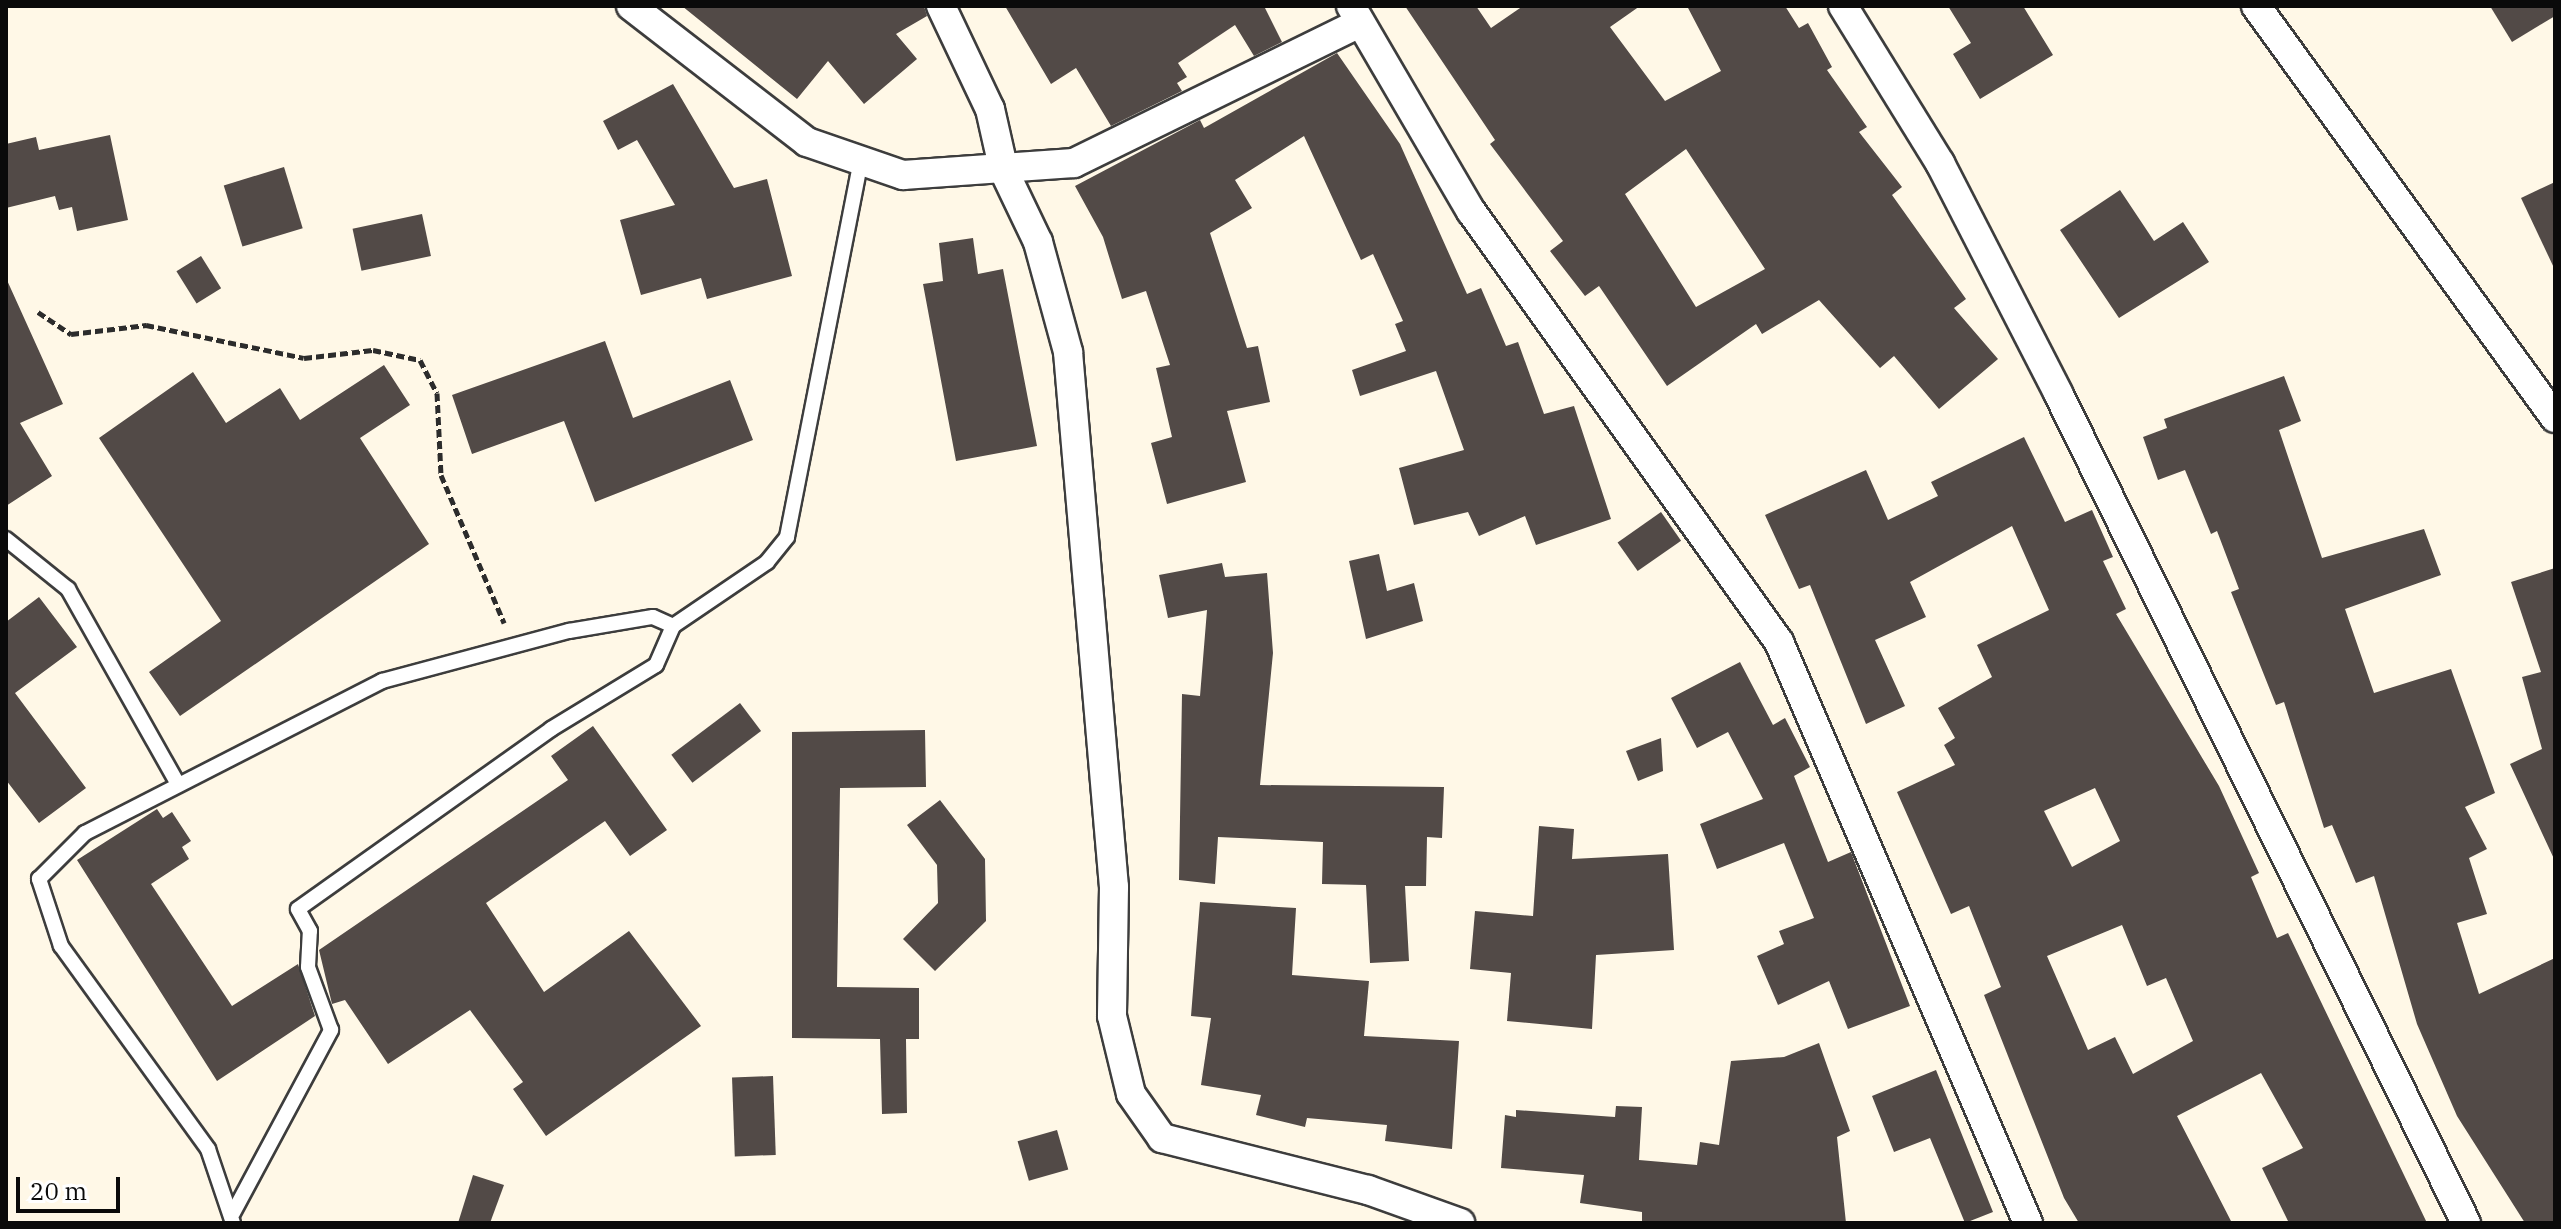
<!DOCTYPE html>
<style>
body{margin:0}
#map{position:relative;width:2561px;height:1229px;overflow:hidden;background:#fff8e7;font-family:"IBM Plex Serif",serif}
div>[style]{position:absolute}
.building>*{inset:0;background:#524a47;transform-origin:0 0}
.path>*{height:5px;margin-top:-2.5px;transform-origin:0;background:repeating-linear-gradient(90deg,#2c2c2c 0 8px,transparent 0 12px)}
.roads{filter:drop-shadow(2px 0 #3d3d3d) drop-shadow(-2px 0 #3d3d3d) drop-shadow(0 2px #3d3d3d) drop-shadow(0 -2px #3d3d3d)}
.service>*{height:14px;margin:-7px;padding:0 7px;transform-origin:7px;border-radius:7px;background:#fff}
.minor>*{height:28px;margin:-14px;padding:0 14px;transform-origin:14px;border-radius:14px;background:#fff}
span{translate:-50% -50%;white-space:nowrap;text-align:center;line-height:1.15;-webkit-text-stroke:8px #fff;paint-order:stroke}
.frame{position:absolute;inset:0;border:8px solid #0a0a0a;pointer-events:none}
.scale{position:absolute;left:16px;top:1177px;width:104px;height:36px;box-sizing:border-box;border:4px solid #0a0a0a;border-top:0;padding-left:10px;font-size:24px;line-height:28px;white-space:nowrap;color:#0a0a0a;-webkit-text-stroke:6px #fff;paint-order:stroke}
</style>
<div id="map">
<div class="building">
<div style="clip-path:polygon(682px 6px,924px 6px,927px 16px,896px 34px,917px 59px,864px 104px,828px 61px,797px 99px)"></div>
<div style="clip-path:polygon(1005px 6px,1264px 6px,1282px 42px,1254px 56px,1235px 25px,1178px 63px,1187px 77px,1177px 83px,1182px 91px,1111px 126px,1076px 68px,1051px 84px)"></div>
<div style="clip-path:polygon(evenodd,1405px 6px,1476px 6px,1491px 28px,1523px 6px,1640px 6px,1610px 27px,1665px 101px,1721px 71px,1687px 6px,1785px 6px,1799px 28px,1808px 23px,1832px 67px,1827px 70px,1867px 127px,1859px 132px,1902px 187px,1892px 195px,1966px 299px,1954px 308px,1998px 359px,1939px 409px,1894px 356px,1880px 368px,1819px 300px,1762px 334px,1756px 324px,1667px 386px,1599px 286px,1585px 296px,1550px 251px,1563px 241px,1490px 144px,1495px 140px,1405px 6px,1686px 149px,1765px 269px,1696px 307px,1625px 194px,1686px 149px)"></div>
<div style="clip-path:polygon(1948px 6px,2023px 6px,2053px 55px,1980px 99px,1953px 54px,1971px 43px)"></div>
<div style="clip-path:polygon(2490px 6px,2555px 6px,2555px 16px,2512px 42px)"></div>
<div style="clip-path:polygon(1337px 53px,1400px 144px,1467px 294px,1481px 288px,1506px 346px,1518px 342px,1544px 414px,1574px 406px,1611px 519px,1536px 545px,1525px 516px,1479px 536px,1468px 512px,1414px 525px,1399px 468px,1464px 450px,1436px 371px,1360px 396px,1352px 370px,1406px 351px,1395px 324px,1403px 321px,1373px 254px,1361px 260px,1304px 136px,1235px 180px,1252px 208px,1210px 233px,1247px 348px,1258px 346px,1270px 402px,1227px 411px,1246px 482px,1167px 504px,1151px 443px,1172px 437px,1156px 368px,1170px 365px,1146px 291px,1122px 299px,1103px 237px,1075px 186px,1200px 120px,1204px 128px)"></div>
<div style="clip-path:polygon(673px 84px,734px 188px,767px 179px,792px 276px,707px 299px,701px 278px,641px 295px,620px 220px,675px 205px,637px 140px,618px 150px,603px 121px)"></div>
<div style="clip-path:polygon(110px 135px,128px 220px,77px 231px,72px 207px,59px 210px,55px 196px,6px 208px,6px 144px,36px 137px,39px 150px)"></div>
<div style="left:284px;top:167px;width:64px;height:63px;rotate:73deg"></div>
<div style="clip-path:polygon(2555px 182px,2555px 270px,2521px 198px)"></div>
<div style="clip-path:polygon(2120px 190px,2154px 241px,2183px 222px,2209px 262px,2119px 318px,2060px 230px)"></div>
<div style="left:422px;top:214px;width:43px;height:71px;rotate:78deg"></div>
<div style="clip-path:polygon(973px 238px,978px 274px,1003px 269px,1037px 446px,956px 461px,923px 284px,943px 281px,939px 243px)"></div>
<div style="left:201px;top:256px;width:38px;height:29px;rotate:58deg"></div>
<div style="clip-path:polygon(6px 278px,63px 404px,20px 423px,52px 476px,6px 506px)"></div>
<div style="clip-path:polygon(605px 341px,633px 418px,730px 380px,753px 440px,595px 502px,564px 421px,472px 454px,452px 395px)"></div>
<div style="clip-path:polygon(384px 365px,410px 405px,360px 438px,429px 544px,180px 716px,149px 672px,221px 621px,99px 438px,193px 372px,226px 423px,280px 388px,300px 420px)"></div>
<div style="clip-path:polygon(2284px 376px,2301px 421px,2279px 430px,2322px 558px,2424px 529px,2441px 575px,2345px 609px,2374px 693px,2451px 669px,2495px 793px,2465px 807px,2487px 849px,2469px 858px,2487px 914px,2457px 923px,2479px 994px,2555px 958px,2555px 1223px,2525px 1223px,2457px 1116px,2417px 1024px,2374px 876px,2356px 883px,2332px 825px,2324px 828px,2284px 702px,2276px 705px,2231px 592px,2239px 589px,2217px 531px,2211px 534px,2185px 470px,2158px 480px,2143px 437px,2167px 428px,2164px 419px)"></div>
<div style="clip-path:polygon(evenodd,2024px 437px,2065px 522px,2092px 510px,2113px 557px,2103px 561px,2126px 609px,2116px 614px,2219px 786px,2259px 873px,2251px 877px,2277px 938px,2288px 933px,2427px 1223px,2289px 1223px,2262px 1168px,2303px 1148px,2261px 1073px,2177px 1116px,2232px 1223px,2079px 1223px,2064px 1198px,1984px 995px,2001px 987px,1969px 906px,1951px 914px,1897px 792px,1955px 765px,1944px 745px,1955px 738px,1938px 708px,1992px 677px,1977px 645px,2049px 610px,2012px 526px,1910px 582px,1926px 617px,1875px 640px,1905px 706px,1866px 724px,1810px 585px,1799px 589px,1765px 515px,1866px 470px,1888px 520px,1938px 496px,1931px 482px,2024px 437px,2095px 788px,2120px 841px,2072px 867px,2044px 811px,2095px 788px,2024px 437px,2122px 925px,2147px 986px,2166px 978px,2193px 1041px,2133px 1074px,2115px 1037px,2088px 1050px,2047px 956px,2122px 925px)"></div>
<div style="left:1661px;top:512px;width:35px;height:53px;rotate:55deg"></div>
<div style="clip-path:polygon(1379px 554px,1387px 591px,1414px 583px,1423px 621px,1366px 639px,1349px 561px)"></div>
<div style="clip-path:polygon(1222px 563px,1225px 577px,1267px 573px,1273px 653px,1260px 785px,1444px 787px,1442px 838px,1427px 837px,1426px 886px,1405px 886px,1409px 961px,1370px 963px,1366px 885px,1322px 884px,1323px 842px,1218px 837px,1215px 884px,1179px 880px,1182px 694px,1200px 696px,1207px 610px,1168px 618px,1159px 575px)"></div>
<div style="clip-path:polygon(2555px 568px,2555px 861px,2510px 764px,2542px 749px,2522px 677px,2541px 672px,2511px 582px)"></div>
<div style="clip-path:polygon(39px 597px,77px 647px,15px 693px,86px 788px,39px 823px,6px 780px,6px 622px)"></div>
<div style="clip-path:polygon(1740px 662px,1773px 725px,1785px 718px,1810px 767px,1794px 776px,1828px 862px,1851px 852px,1910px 1006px,1848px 1029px,1829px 981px,1778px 1005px,1757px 956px,1784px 944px,1779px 931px,1814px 918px,1784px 843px,1717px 869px,1700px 824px,1763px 799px,1728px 732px,1697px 748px,1671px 698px)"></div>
<div style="left:740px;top:703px;width:35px;height:86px;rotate:53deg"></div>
<div style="clip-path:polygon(593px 726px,667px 830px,630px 856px,605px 821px,486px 903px,544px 992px,629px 931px,701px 1026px,546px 1136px,513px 1089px,523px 1082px,470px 1010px,388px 1064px,345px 1000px,332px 1004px,319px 950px,568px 780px,551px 756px)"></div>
<div style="clip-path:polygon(925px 730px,926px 787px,840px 788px,837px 987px,919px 988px,919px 1039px,906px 1039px,907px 1113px,882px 1114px,880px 1039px,792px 1038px,792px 732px)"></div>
<div style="clip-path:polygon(1661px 738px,1663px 771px,1638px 781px,1626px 751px)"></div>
<div style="clip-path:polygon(940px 800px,985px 859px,986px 921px,935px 971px,903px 939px,938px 903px,937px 865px,907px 825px)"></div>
<div style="clip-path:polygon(157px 809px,163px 818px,172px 812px,191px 841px,182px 847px,189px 859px,151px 884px,232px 1006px,298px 964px,315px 1016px,217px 1081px,77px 860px)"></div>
<div style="clip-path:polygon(1539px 826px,1574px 829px,1572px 859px,1668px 854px,1674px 950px,1596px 955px,1592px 1029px,1507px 1021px,1511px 973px,1470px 969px,1475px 911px,1533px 916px)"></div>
<div style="clip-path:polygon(1200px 902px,1296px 908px,1292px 975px,1369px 981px,1364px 1036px,1459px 1041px,1452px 1149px,1385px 1141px,1387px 1125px,1307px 1118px,1305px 1127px,1256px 1115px,1261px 1095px,1201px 1085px,1211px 1018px,1191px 1016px)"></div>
<div style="clip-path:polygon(1819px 1043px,1850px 1131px,1837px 1137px,1846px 1223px,1642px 1223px,1642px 1212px,1580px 1203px,1584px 1175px,1501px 1168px,1505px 1115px,1516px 1117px,1516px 1110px,1615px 1117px,1616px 1106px,1642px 1107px,1639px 1160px,1697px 1165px,1700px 1142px,1719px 1145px,1731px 1061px,1784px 1057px)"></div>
<div style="clip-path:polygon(1936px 1070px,1993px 1212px,1965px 1223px,1930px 1138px,1894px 1152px,1872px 1096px)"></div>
<div style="left:773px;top:1076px;width:79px;height:41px;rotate:88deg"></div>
<div style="left:1057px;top:1130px;width:41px;height:41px;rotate:74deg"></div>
<div style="clip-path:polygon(473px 1175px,504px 1185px,490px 1223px,458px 1223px)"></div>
</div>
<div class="path">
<div style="left:38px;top:312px;width:40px;rotate:34deg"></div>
<div style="left:71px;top:334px;width:76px;rotate:-6.8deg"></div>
<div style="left:146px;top:325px;width:161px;rotate:11.8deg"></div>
<div style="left:304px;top:358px;width:69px;rotate:-6.6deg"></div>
<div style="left:373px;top:350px;width:48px;rotate:12deg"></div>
<div style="left:420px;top:360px;width:37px;rotate:63deg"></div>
<div style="left:437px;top:393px;width:82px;rotate:87.2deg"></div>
<div style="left:441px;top:475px;width:161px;rotate:66.9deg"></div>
</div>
<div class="roads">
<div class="service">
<div style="left:6px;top:539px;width:80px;rotate:38.9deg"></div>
<div style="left:68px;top:589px;width:224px;rotate:60.6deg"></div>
<div style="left:233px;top:1213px;width:208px;rotate:-61.8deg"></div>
<div style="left:331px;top:1030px;width:67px;rotate:-110.1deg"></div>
<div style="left:308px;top:967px;width:36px;rotate:-87deg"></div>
<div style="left:310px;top:931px;width:25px;rotate:-119deg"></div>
<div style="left:298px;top:909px;width:310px;rotate:-35.4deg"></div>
<div style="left:551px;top:729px;width:123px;rotate:-31.4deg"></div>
<div style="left:656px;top:665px;width:43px;rotate:-66.4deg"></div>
<div style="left:673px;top:626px;width:114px;rotate:-34.2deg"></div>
<div style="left:767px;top:562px;width:32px;rotate:-51deg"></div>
<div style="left:787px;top:537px;width:383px;rotate:-78.9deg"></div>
<div style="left:233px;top:1223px;width:78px;rotate:-108.7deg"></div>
<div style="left:208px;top:1149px;width:251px;rotate:-125.9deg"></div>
<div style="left:61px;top:946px;width:71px;rotate:-108.2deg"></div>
<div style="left:39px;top:879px;width:65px;rotate:-45deg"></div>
<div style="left:85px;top:833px;width:334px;rotate:-27.1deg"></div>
<div style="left:382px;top:681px;width:194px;rotate:-15deg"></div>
<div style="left:569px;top:631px;width:85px;rotate:-9.5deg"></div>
<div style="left:653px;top:617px;width:22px;rotate:24deg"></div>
</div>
<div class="minor">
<div style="left:631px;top:6px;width:222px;rotate:37.7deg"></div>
<div style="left:807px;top:142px;width:102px;rotate:19deg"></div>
<div style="left:903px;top:175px;width:171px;rotate:-4deg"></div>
<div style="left:1074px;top:163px;width:318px;rotate:-26.1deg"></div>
<div style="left:941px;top:6px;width:114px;rotate:64.6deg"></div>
<div style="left:990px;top:109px;width:64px;rotate:77.3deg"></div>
<div style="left:1004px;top:171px;width:79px;rotate:64.4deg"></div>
<div style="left:1038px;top:242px;width:114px;rotate:74.7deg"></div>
<div style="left:1068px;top:352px;width:537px;rotate:85.09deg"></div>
<div style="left:1114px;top:887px;width:129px;rotate:90.9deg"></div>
<div style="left:1112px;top:1016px;width:80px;rotate:76.3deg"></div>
<div style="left:1131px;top:1094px;width:54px;rotate:54.8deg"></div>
<div style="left:1162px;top:1138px;width:212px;rotate:14.2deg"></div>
<div style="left:1368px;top:1190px;width:98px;rotate:19.7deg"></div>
<div style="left:1351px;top:6px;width:238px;rotate:59.7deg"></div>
<div style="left:1471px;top:211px;width:530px;rotate:54.45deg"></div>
<div style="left:1779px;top:642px;width:632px;rotate:66.8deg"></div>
<div style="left:1843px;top:6px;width:185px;rotate:58.3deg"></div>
<div style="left:1940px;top:163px;width:259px;rotate:62.8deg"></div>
<div style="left:2058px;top:393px;width:925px;rotate:63.82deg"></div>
<div style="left:2256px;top:6px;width:509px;rotate:54.03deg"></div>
</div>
</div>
<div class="frame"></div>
<div class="scale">20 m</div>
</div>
